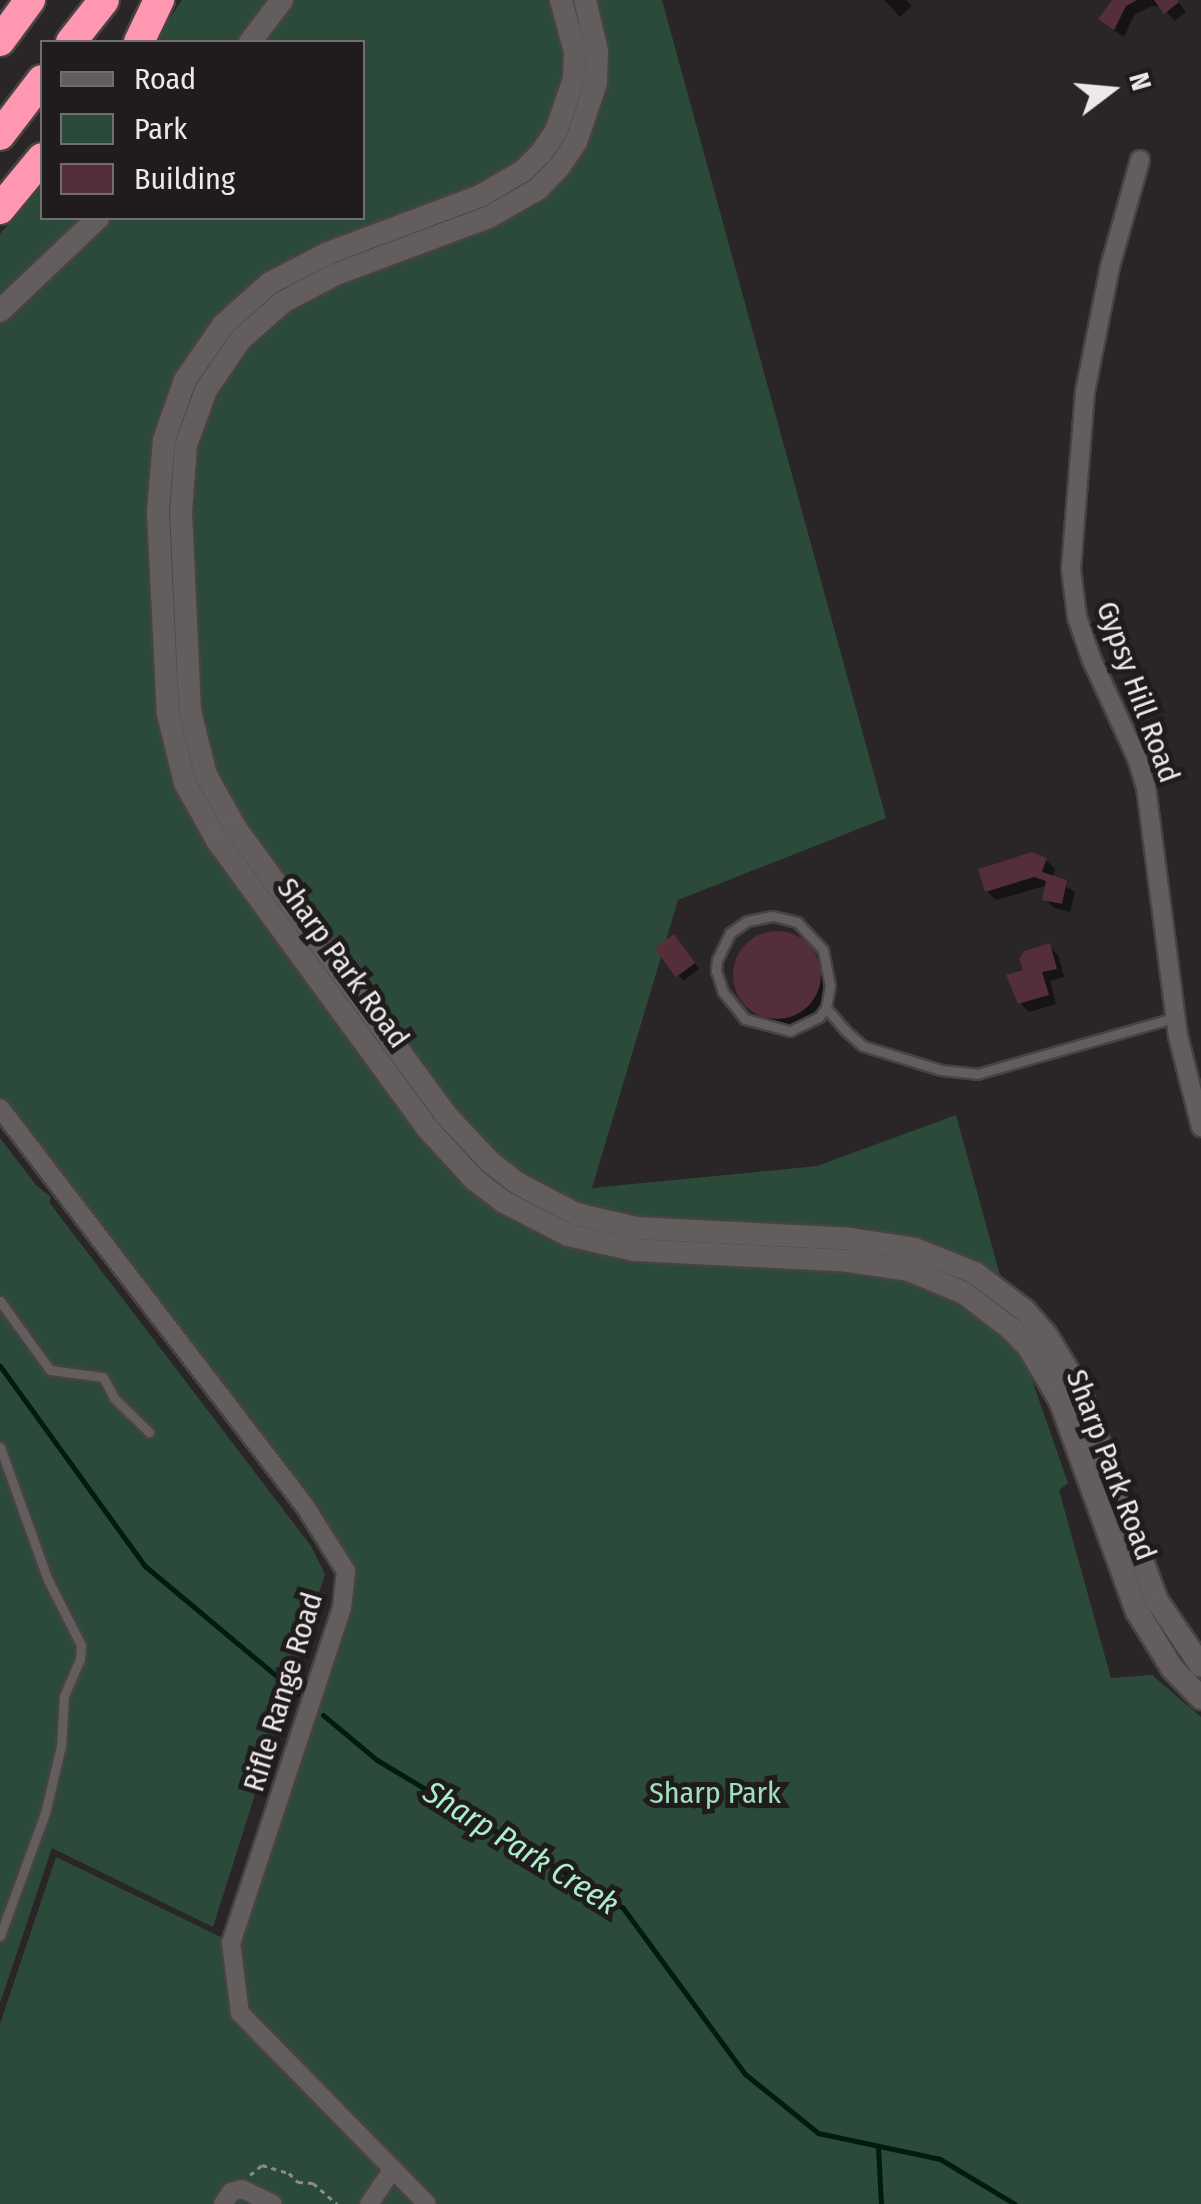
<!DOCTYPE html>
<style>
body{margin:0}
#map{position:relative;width:1201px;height:2204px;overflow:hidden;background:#2a2526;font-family:"Fira Sans Condensed",sans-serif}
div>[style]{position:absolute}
.green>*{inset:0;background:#2c4a3a}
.shadow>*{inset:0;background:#0007}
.stream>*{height:5px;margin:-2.5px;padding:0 2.5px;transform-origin:2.5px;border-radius:2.5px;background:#001c0f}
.building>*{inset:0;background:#542e38;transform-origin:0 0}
.round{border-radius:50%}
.path>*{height:2.5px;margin-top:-1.25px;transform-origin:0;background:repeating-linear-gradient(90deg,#8e898a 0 5px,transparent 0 10px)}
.roads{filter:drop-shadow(2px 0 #474344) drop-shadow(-2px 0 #474344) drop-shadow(0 2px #474344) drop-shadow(0 -2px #474344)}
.lane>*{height:9px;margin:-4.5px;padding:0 4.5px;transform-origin:4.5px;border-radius:4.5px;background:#635d5e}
.street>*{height:18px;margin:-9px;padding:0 9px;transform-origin:9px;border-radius:9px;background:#635d5e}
.secondary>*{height:22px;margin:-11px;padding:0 11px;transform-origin:11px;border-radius:11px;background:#635d5e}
.highway>*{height:30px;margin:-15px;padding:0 15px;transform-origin:15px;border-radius:15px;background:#ff97b0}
span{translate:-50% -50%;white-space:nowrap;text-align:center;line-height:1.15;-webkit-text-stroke:10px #201b1c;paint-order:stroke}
.street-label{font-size:30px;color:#ede9ea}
.park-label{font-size:30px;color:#9ce1bb}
.water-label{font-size:32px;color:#abefc9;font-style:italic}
.legend{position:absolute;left:40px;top:40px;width:325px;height:180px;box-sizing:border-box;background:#201b1c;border:2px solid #726d6e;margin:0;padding:12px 18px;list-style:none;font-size:30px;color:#ede9ea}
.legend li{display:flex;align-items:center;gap:20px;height:50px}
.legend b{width:50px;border:2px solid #726d6e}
.north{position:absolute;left:1061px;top:40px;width:100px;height:100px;-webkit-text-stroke:8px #201b1c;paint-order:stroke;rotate:74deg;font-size:28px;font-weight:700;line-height:40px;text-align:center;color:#ede9ea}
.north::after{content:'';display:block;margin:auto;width:35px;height:45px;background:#ede9ea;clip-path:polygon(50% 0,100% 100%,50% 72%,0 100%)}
</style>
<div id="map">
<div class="green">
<div style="clip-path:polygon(182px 0,662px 0,886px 818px,678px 900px,592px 1188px,817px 1166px,956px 1115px,1017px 1337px,1068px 1483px,1059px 1490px,1111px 1678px,1152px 1675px,1201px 1717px,1201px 2204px,0 2204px,0 2024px,56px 1857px,231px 1942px,346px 1571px,0 1108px,0 234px,42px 186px,42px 218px,362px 218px,362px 42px,154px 42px)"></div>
<div style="clip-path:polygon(0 1138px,37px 1186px,51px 1197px,49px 1202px,311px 1546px,325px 1574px,213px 1927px,52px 1848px,0 2003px)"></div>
</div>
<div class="shadow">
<div style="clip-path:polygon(884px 0,906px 0,912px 6px,900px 17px)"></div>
<div style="clip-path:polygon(1115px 0,1177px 0,1186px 12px,1175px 21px,1162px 7px,1152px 6px,1135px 14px,1124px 37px,1111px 28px)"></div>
<div style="clip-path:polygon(1046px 860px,1055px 869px,1052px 878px,1075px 892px,1070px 912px,1054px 908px,1045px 899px,1048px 885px,996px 900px,987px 891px)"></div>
<div style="clip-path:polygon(773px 933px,786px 934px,809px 947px,830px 972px,832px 999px,817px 1023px,804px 1029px,776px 1028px,741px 995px,736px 966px,749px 944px)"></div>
<div style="clip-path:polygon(680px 943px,699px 969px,683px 981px,658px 949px)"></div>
<div style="clip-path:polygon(1049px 946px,1058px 955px,1064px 977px,1050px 981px,1056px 1004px,1029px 1012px,1020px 1003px,1026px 972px)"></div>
</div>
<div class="stream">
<div style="left:0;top:1366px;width:247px;rotate:54.1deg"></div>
<div style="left:145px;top:1566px;width:199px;rotate:39.9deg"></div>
<div style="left:323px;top:1715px;width:70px;rotate:39.8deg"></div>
<div style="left:377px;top:1760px;width:287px;rotate:31deg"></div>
<div style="left:623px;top:1908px;width:206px;rotate:53.7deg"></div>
<div style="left:745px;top:2074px;width:94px;rotate:38.9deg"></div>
<div style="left:818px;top:2133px;width:125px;rotate:12deg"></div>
<div style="left:940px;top:2159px;width:87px;rotate:31deg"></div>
<div style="left:878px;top:2148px;width:56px;rotate:86.9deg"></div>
</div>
<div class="building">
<div style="clip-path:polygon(1112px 0,1137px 0,1126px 6px,1114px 30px,1098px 19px)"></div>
<div style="clip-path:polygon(1154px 0,1178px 0,1179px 2px,1164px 14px)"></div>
<div style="clip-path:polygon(1032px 852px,1047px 858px,1042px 872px,1067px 880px,1062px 904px,1042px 900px,1046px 881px,1034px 877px,985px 892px,978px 869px)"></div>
<div class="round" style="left:733px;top:931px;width:88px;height:88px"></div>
<div style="left:674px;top:934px;width:36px;height:24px;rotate:54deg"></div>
<div style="clip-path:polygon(1050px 943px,1057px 969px,1042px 972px,1049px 995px,1018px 1004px,1006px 975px,1023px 970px,1019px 959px,1024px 951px)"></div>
</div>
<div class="path">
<div style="left:250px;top:2175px;width:16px;rotate:-40deg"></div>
<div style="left:262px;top:2165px;width:28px;rotate:17deg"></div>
<div style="left:289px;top:2173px;width:13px;rotate:45deg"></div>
<div style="left:298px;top:2182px;width:15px;rotate:4deg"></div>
<div style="left:313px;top:2183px;width:32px;rotate:41deg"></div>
</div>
<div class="roads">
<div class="lane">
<div style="left:826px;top:1008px;width:11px;rotate:128deg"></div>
<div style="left:819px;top:1017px;width:32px;rotate:154deg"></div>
<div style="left:790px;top:1031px;width:47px;rotate:-165.1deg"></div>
<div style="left:745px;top:1019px;width:35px;rotate:-129deg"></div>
<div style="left:723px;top:992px;width:22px;rotate:-108deg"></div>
<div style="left:716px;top:971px;width:11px;rotate:-85deg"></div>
<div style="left:717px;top:960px;width:30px;rotate:-64deg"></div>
<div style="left:730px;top:933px;width:21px;rotate:-35deg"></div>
<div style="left:747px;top:921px;width:26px;rotate:-11deg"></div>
<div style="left:773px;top:916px;width:25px;rotate:14deg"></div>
<div style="left:797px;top:922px;width:38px;rotate:47deg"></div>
<div style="left:823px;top:950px;width:36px;rotate:79deg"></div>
<div style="left:830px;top:985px;width:23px;rotate:100deg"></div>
<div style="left:826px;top:1008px;width:29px;rotate:49deg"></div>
<div style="left:845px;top:1030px;width:24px;rotate:42deg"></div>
<div style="left:863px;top:1046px;width:82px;rotate:17.1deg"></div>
<div style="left:941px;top:1070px;width:36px;rotate:6deg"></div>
<div style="left:977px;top:1074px;width:208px;rotate:-15.9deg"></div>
<div style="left:0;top:1301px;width:85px;rotate:54.1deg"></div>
<div style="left:50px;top:1370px;width:53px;rotate:7.5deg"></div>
<div style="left:103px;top:1377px;width:24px;rotate:62deg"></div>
<div style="left:114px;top:1398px;width:49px;rotate:44.2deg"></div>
<div style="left:0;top:1447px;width:141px;rotate:70.2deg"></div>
<div style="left:48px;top:1580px;width:73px;rotate:63.1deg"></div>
<div style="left:81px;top:1645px;width:14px;rotate:94deg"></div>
<div style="left:80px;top:1659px;width:40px;rotate:113.4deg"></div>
<div style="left:64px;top:1696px;width:50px;rotate:93.4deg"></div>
<div style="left:61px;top:1746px;width:69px;rotate:103.4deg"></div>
<div style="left:45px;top:1813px;width:131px;rotate:110.1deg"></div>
</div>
<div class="street">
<div style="left:1140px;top:160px;width:111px;rotate:105.7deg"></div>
<div style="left:1110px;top:267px;width:127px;rotate:101.3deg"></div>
<div style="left:1085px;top:392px;width:178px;rotate:94.5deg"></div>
<div style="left:1071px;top:569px;width:48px;rotate:82.9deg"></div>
<div style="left:1077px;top:617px;width:43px;rotate:71.1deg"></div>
<div style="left:1091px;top:658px;width:110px;rotate:65.3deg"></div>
<div style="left:1137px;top:758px;width:30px;rotate:73deg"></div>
<div style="left:1146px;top:787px;width:251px;rotate:82.7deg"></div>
<div style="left:1178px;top:1036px;width:94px;rotate:75.8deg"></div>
<div style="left:0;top:1108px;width:501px;rotate:52.54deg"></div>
<div style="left:305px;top:1506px;width:77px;rotate:57.8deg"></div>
<div style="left:346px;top:1571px;width:37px;rotate:96deg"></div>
<div style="left:342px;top:1608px;width:353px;rotate:108.3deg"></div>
<div style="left:231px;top:1943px;width:71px;rotate:82.7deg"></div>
<div style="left:240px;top:2013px;width:267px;rotate:45.6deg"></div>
<div style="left:223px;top:2204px;width:14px;rotate:-56deg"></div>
<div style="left:231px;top:2192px;width:11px;rotate:-15deg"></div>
<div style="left:242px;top:2189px;width:34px;rotate:26deg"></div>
<div style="left:369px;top:2204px;width:42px;rotate:-55.6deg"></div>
</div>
<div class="secondary">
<div style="left:561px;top:0;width:54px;rotate:74.9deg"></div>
<div style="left:575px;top:52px;width:27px;rotate:92deg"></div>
<div style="left:574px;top:79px;width:55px;rotate:109.1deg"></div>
<div style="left:556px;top:131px;width:27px;rotate:124deg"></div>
<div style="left:541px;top:153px;width:25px;rotate:135deg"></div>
<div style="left:523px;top:171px;width:50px;rotate:149.8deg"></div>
<div style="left:480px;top:196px;width:165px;rotate:159.4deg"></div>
<div style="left:326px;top:254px;width:63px;rotate:152.6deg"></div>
<div style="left:270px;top:283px;width:63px;rotate:138.2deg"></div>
<div style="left:223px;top:325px;width:67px;rotate:124.6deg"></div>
<div style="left:185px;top:380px;width:64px;rotate:109.3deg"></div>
<div style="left:164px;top:440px;width:72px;rotate:94.8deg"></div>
<div style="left:158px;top:512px;width:202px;rotate:87.2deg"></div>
<div style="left:168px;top:714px;width:71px;rotate:76.2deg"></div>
<div style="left:185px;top:783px;width:68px;rotate:60.8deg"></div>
<div style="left:218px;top:842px;width:354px;rotate:53.8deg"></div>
<div style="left:427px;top:1128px;width:71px;rotate:47.3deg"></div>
<div style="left:475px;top:1180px;width:36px;rotate:37deg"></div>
<div style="left:504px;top:1202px;width:72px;rotate:27.3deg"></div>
<div style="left:568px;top:1235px;width:68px;rotate:12.8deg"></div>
<div style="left:634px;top:1250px;width:215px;rotate:2.9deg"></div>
<div style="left:849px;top:1261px;width:61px;rotate:8.5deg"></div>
<div style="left:909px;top:1270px;width:60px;rotate:22.7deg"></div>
<div style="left:964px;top:1293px;width:58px;rotate:37.3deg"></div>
<div style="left:1010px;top:1328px;width:28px;rotate:46deg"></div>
<div style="left:1029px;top:1348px;width:61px;rotate:59.2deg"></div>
<div style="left:1060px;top:1400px;width:225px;rotate:70deg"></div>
<div style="left:1137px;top:1611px;width:67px;rotate:58.4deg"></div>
<div style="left:1172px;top:1668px;width:42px;rotate:46deg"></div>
<div style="left:585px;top:0;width:52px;rotate:76.8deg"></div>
<div style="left:597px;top:51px;width:32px;rotate:92deg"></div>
<div style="left:596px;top:83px;width:62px;rotate:108.7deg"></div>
<div style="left:576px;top:142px;width:30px;rotate:124deg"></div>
<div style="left:559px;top:167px;width:30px;rotate:134deg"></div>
<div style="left:538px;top:189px;width:56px;rotate:150.3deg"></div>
<div style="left:489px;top:217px;width:165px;rotate:159.5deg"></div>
<div style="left:334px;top:275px;width:58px;rotate:152.1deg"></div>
<div style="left:283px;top:302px;width:57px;rotate:138.5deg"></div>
<div style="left:240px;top:340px;width:60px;rotate:124.2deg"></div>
<div style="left:206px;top:390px;width:59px;rotate:110deg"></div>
<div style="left:186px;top:445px;width:67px;rotate:94.3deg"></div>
<div style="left:181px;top:512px;width:199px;rotate:87.4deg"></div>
<div style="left:190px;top:711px;width:66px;rotate:76deg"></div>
<div style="left:206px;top:775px;width:62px;rotate:60.9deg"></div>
<div style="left:236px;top:829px;width:353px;rotate:53.7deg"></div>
<div style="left:445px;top:1114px;width:66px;rotate:46.8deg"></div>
<div style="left:490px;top:1162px;width:34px;rotate:38deg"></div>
<div style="left:517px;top:1183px;width:67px;rotate:27.7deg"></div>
<div style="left:576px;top:1214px;width:62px;rotate:13.1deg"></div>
<div style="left:636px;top:1228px;width:214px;rotate:2.9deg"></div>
<div style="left:850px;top:1239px;width:66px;rotate:8.7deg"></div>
<div style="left:915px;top:1249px;width:65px;rotate:21.8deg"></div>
<div style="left:975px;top:1273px;width:63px;rotate:37.2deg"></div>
<div style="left:1025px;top:1311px;width:32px;rotate:49deg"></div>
<div style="left:1046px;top:1335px;width:66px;rotate:58.7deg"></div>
<div style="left:1080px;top:1391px;width:224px;rotate:69.9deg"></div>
<div style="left:1157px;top:1601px;width:78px;rotate:55.9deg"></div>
<div style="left:250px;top:42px;width:53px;rotate:-52.7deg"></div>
<div style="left:0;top:311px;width:135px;rotate:-43.5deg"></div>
</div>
<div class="highway">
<div style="left:0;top:41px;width:51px;rotate:-53.8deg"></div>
<div style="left:71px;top:42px;width:53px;rotate:-51.8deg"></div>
<div style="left:139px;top:42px;width:47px;rotate:-64.5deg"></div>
<div style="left:0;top:135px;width:69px;rotate:-52.6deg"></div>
<div style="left:0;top:209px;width:66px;rotate:-50.5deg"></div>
</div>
</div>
<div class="street-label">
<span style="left:1138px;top:692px;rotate:70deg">Gypsy Hill Road</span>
<span style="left:343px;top:963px;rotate:54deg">Sharp Park Road</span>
<span style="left:1111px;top:1465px;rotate:69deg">Sharp Park Road</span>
<span style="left:283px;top:1692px;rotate:-73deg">Rifle Range Road</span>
</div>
<div class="park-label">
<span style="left:715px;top:1793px">Sharp Park</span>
</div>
<div class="water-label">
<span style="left:521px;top:1848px;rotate:32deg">Sharp Park Creek</span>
</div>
<ul class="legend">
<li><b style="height:12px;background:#635d5e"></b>Road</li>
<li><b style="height:28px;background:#2c4a3a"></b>Park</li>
<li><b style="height:28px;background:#542e38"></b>Building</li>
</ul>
<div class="north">N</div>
</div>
